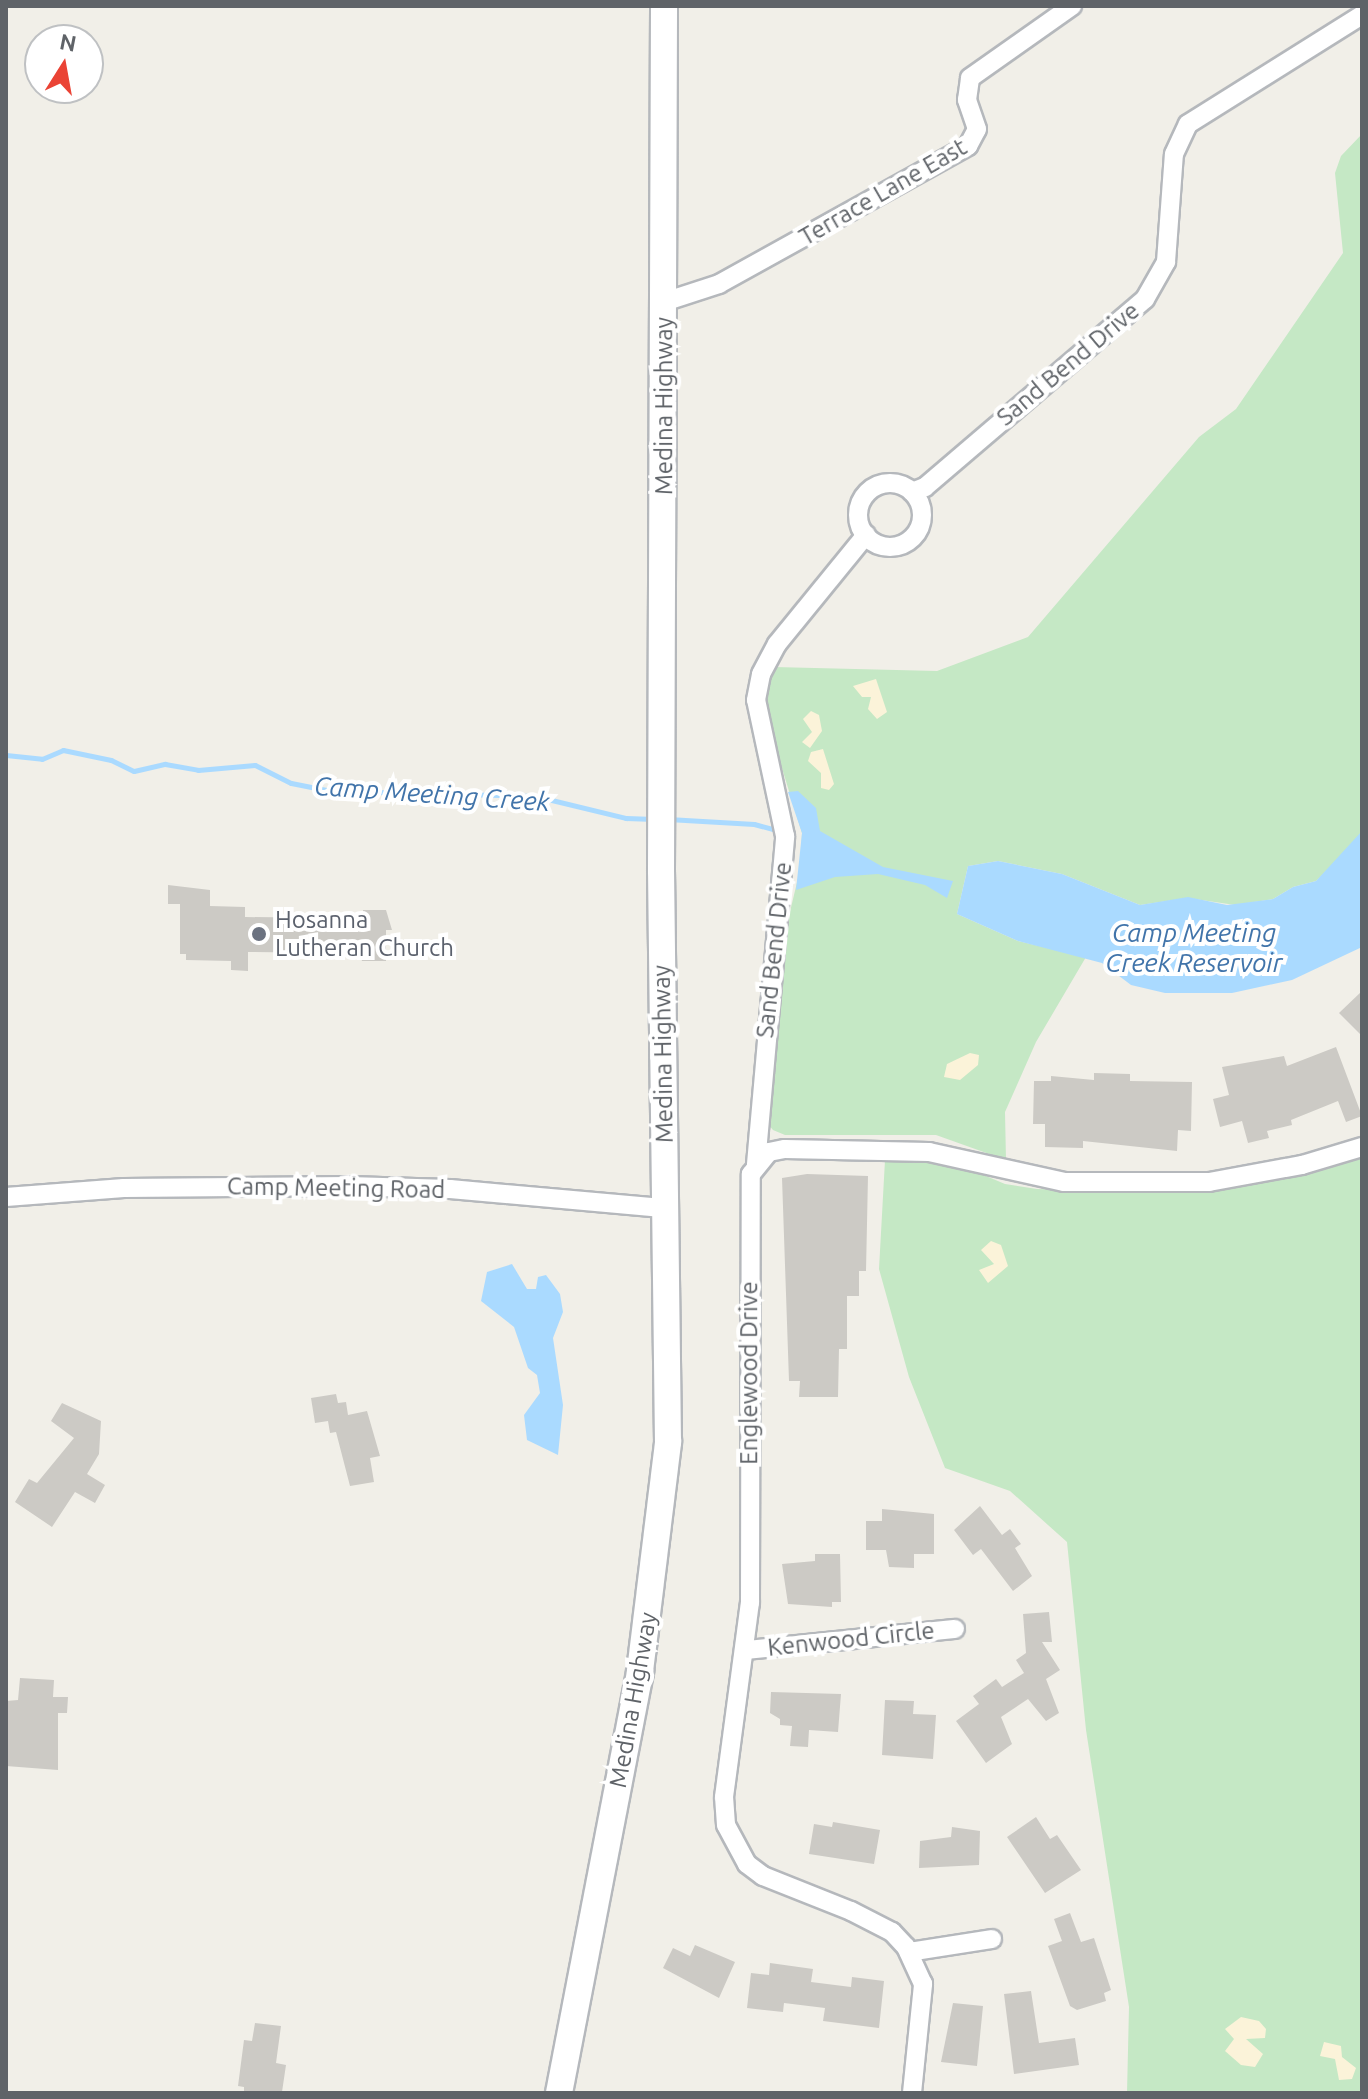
<!DOCTYPE html>
<style>
body{margin:0}
#map{position:relative;width:1368px;height:2099px;overflow:hidden;background:#f1efe8;font-family:Ubuntu,sans-serif}
div>[style]{position:absolute}
.green>*{inset:0;background:#c5e8c5}
.sand>*{inset:0;background:#fbf3d9}
.water>*{inset:0;background:#aadaff}
.stream>*{height:5px;margin:-2.5px;padding:0 2.5px;transform-origin:2.5px;border-radius:2.5px;background:#aadaff}
.building>*{inset:0;background:#cccac5}
.roads{filter:drop-shadow(2px 0 #b5b8bc) drop-shadow(-2px 0 #b5b8bc) drop-shadow(0 2px #b5b8bc) drop-shadow(0 -2px #b5b8bc)}
.minor>*{height:18px;margin:-9px;padding:0 9px;transform-origin:9px;border-radius:9px;background:#fff}
.minor>.ring{margin:-9px;padding:0;box-sizing:content-box;background:none;border:18px solid #fff;border-radius:50%}
.secondary>*{height:26px;margin:-13px;padding:0 13px;transform-origin:13px;border-radius:13px;background:#fff}
.dots>*{width:22px;height:22px;translate:-50% -50%;box-sizing:border-box;border:4px solid #fff;border-radius:50%}
span{translate:-50% -50%;white-space:nowrap;text-align:center;line-height:1.15;-webkit-text-stroke:8px #fff;paint-order:stroke}
.street-label{font-size:24px;color:#5f6368}
.worship-label{font-size:24px;color:#5b616d}
.left{translate:0 -50%;text-align:left}
.water-label{font-size:26px;color:#4174aa;font-style:italic}
.frame{position:absolute;inset:0;border:8px solid #5f6368;pointer-events:none}
.north{position:absolute;left:24px;top:24px;width:80px;height:80px;box-sizing:border-box;background:#fff;border:2px solid #bfc1c3;border-radius:50%;rotate:11deg;font-size:22px;font-weight:700;line-height:32px;text-align:center;color:#5f6368}
.north::after{content:'';display:block;margin:auto;width:28px;height:36px;background:#ea4335;clip-path:polygon(50% 0,100% 100%,50% 72%,0 100%)}
</style>
<div id="map">
<div class="green">
<div style="clip-path:polygon(1362px 134px,1362px 831px,1354px 845px,1316px 881px,1293px 887px,1273px 899px,1235px 905px,1188px 898px,1140px 905px,1062px 874px,998px 861px,968px 866px,957px 914px,1018px 941px,1086px 957px,1036px 1042px,1005px 1112px,1006px 1160px,936px 1135px,785px 1135px,773px 1130px,767px 1123px,781px 949px,800px 870px,802px 833px,763px 707px,774px 667px,937px 671px,1028px 637px,1199px 437px,1236px 409px,1343px 253px,1335px 173px,1341px 156px)"></div>
<div style="clip-path:polygon(1362px 1157px,1362px 2093px,1127px 2093px,1129px 2007px,1086px 1730px,1067px 1542px,1010px 1491px,945px 1468px,909px 1377px,879px 1269px,885px 1160px,955px 1163px,1005px 1184px,1037px 1189px,1194px 1193px)"></div>
</div>
<div class="sand">
<div style="clip-path:polygon(876px 679px,887px 712px,877px 719px,868px 709px,871px 697px,862px 697px,853px 686px)"></div>
<div style="clip-path:polygon(811px 711px,819px 715px,822px 731px,810px 748px,802px 742px,812px 732px,803px 719px)"></div>
<div style="clip-path:polygon(823px 749px,834px 784px,829px 790px,821px 788px,821px 773px,808px 761px,811px 752px)"></div>
<div style="clip-path:polygon(970px 1053px,979px 1055px,978px 1065px,960px 1080px,944px 1077px,947px 1064px)"></div>
<div style="clip-path:polygon(991px 1241px,1001px 1245px,1008px 1266px,988px 1283px,979px 1270px,994px 1264px,981px 1250px)"></div>
<div style="clip-path:polygon(1241px 2017px,1259px 2021px,1266px 2029px,1265px 2038px,1246px 2039px,1263px 2054px,1255px 2067px,1241px 2065px,1225px 2051px,1234px 2039px,1225px 2029px)"></div>
<div style="clip-path:polygon(1324px 2042px,1341px 2046px,1342px 2057px,1356px 2068px,1352px 2079px,1339px 2080px,1335px 2059px,1320px 2056px)"></div>
</div>
<div class="water">
<div style="clip-path:polygon(798px 791px,816px 808px,820px 831px,883px 867px,953px 881px,947px 898px,925px 885px,878px 874px,835px 877px,796px 890px,802px 833px,788px 792px)"></div>
<div style="clip-path:polygon(1362px 831px,1362px 947px,1292px 980px,1232px 993px,1165px 993px,1131px 985px,1102px 963px,1018px 941px,957px 914px,968px 866px,998px 861px,1062px 874px,1140px 905px,1188px 897px,1227px 905px,1273px 899px,1293px 887px,1316px 881px)"></div>
<div style="clip-path:polygon(512px 1264px,527px 1289px,536px 1289px,538px 1277px,546px 1275px,560px 1294px,563px 1312px,553px 1338px,563px 1405px,558px 1455px,527px 1440px,524px 1415px,540px 1393px,537px 1375px,528px 1368px,514px 1327px,481px 1301px,487px 1272px)"></div>
</div>
<div class="stream">
<div style="left:6px;top:755px;width:36px;rotate:6deg"></div>
<div style="left:42px;top:759px;width:23px;rotate:-23deg"></div>
<div style="left:63px;top:750px;width:49px;rotate:11.8deg"></div>
<div style="left:111px;top:760px;width:25px;rotate:26deg"></div>
<div style="left:134px;top:771px;width:32px;rotate:-13deg"></div>
<div style="left:165px;top:764px;width:34px;rotate:10deg"></div>
<div style="left:198px;top:770px;width:57px;rotate:-5deg"></div>
<div style="left:255px;top:765px;width:40px;rotate:26.6deg"></div>
<div style="left:291px;top:783px;width:41px;rotate:11.3deg"></div>
<div style="left:331px;top:791px;width:204px;rotate:1.4deg"></div>
<div style="left:535px;top:796px;width:94px;rotate:13.6deg"></div>
<div style="left:626px;top:818px;width:28px;rotate:2deg"></div>
<div style="left:668px;top:819px;width:86px;rotate:3.3deg"></div>
<div style="left:754px;top:824px;width:27px;rotate:15deg"></div>
</div>
<div class="building">
<div style="clip-path:polygon(168px 885px,210px 890px,210px 906px,245px 907px,245px 917px,330px 918px,329px 927px,363px 927px,363px 910px,386px 910px,392px 930px,386px 930px,386px 961px,362px 961px,356px 943px,329px 942px,328px 953px,248px 952px,248px 971px,231px 970px,231px 961px,186px 960px,186px 954px,180px 954px,180px 904px,168px 904px)"></div>
<div style="clip-path:polygon(1362px 991px,1362px 1036px,1339px 1013px)"></div>
<div style="clip-path:polygon(1336px 1047px,1362px 1116px,1346px 1122px,1338px 1101px,1291px 1120px,1292px 1125px,1267px 1131px,1269px 1138px,1248px 1143px,1242px 1121px,1220px 1127px,1213px 1099px,1229px 1095px,1222px 1067px,1284px 1056px,1287px 1066px)"></div>
<div style="clip-path:polygon(1094px 1073px,1130px 1074px,1130px 1081px,1192px 1082px,1191px 1131px,1178px 1130px,1177px 1151px,1083px 1141px,1083px 1148px,1045px 1147px,1045px 1124px,1033px 1124px,1034px 1081px,1051px 1081px,1051px 1076px,1094px 1080px)"></div>
<div style="clip-path:polygon(807px 1174px,868px 1176px,866px 1271px,859px 1271px,859px 1296px,847px 1296px,847px 1349px,839px 1349px,838px 1397px,799px 1397px,800px 1381px,789px 1381px,782px 1178px)"></div>
<div style="clip-path:polygon(336px 1394px,338px 1403px,346px 1402px,348px 1415px,367px 1411px,380px 1456px,370px 1458px,374px 1482px,350px 1486px,336px 1432px,330px 1433px,328px 1421px,315px 1423px,311px 1398px)"></div>
<div style="clip-path:polygon(62px 1403px,101px 1421px,99px 1454px,87px 1474px,105px 1485px,95px 1503px,75px 1492px,52px 1527px,15px 1502px,29px 1479px,37px 1483px,74px 1438px,51px 1421px)"></div>
<div style="clip-path:polygon(980px 1506px,1002px 1535px,1010px 1529px,1021px 1544px,1015px 1548px,1032px 1576px,1013px 1591px,981px 1549px,973px 1555px,954px 1530px)"></div>
<div style="clip-path:polygon(882px 1509px,934px 1514px,934px 1554px,914px 1554px,914px 1568px,889px 1567px,886px 1550px,866px 1550px,866px 1521px,882px 1521px)"></div>
<div style="clip-path:polygon(815px 1554px,840px 1554px,841px 1602px,832px 1602px,832px 1607px,788px 1604px,782px 1564px,815px 1561px)"></div>
<div style="clip-path:polygon(1049px 1612px,1052px 1642px,1042px 1642px,1060px 1670px,1046px 1679px,1059px 1713px,1046px 1721px,1028px 1699px,1001px 1717px,1012px 1744px,986px 1763px,956px 1721px,979px 1704px,973px 1696px,996px 1679px,1002px 1687px,1024px 1673px,1016px 1660px,1026px 1653px,1023px 1614px)"></div>
<div style="clip-path:polygon(20px 1678px,54px 1680px,53px 1697px,68px 1697px,67px 1713px,58px 1713px,58px 1770px,6px 1766px,6px 1701px,18px 1700px)"></div>
<div style="clip-path:polygon(771px 1692px,841px 1694px,838px 1732px,809px 1730px,808px 1747px,790px 1746px,792px 1726px,780px 1725px,780px 1719px,770px 1713px)"></div>
<div style="clip-path:polygon(885px 1700px,914px 1701px,913px 1714px,936px 1715px,933px 1759px,882px 1755px)"></div>
<div style="clip-path:polygon(1036px 1817px,1050px 1839px,1057px 1835px,1081px 1870px,1045px 1893px,1007px 1837px)"></div>
<div style="clip-path:polygon(833px 1822px,880px 1830px,874px 1864px,809px 1854px,814px 1824px,832px 1827px)"></div>
<div style="clip-path:polygon(952px 1827px,980px 1831px,979px 1865px,919px 1868px,920px 1841px,951px 1837px)"></div>
<div style="clip-path:polygon(1070px 1913px,1081px 1942px,1094px 1938px,1111px 1990px,1104px 1993px,1106px 2001px,1077px 2010px,1070px 2006px,1048px 1946px,1062px 1941px,1054px 1919px)"></div>
<div style="clip-path:polygon(695px 1945px,735px 1962px,719px 1998px,663px 1968px,673px 1948px,690px 1956px)"></div>
<div style="clip-path:polygon(770px 1963px,813px 1969px,811px 1982px,851px 1987px,852px 1977px,884px 1981px,879px 2028px,823px 2021px,825px 2008px,784px 2003px,783px 2012px,747px 2008px,751px 1973px,769px 1975px)"></div>
<div style="clip-path:polygon(1031px 1991px,1039px 2043px,1075px 2038px,1079px 2065px,1014px 2074px,1004px 1994px)"></div>
<div style="clip-path:polygon(953px 2003px,983px 2006px,977px 2066px,941px 2062px)"></div>
<div style="clip-path:polygon(255px 2023px,281px 2026px,276px 2063px,286px 2065px,282px 2092px,244px 2093px,244px 2087px,238px 2086px,244px 2040px,252px 2041px)"></div>
</div>
<div class="roads">
<div class="minor">
<div style="left:664px;top:302px;width:58px;rotate:-18.1deg"></div>
<div style="left:719px;top:284px;width:285px;rotate:-29deg"></div>
<div style="left:968px;top:146px;width:19px;rotate:-62deg"></div>
<div style="left:977px;top:129px;width:31px;rotate:-109deg"></div>
<div style="left:967px;top:100px;width:22px;rotate:-82deg"></div>
<div style="left:970px;top:78px;width:125px;rotate:-35.2deg"></div>
<div class="ring" style="left:858px;top:483px;width:46px;height:46px"></div>
<div style="left:912px;top:492px;width:14px;rotate:-21deg"></div>
<div style="left:925px;top:487px;width:289px;rotate:-40.5deg"></div>
<div style="left:1145px;top:299px;width:43px;rotate:-60.4deg"></div>
<div style="left:1166px;top:262px;width:108px;rotate:-85.8deg"></div>
<div style="left:1174px;top:154px;width:33px;rotate:-65deg"></div>
<div style="left:1188px;top:124px;width:205px;rotate:-32.1deg"></div>
<div style="left:756px;top:1164px;width:329px;rotate:-84.9deg"></div>
<div style="left:785px;top:836px;width:139px;rotate:-102deg"></div>
<div style="left:756px;top:700px;width:26px;rotate:-79deg"></div>
<div style="left:761px;top:674px;width:34px;rotate:-62deg"></div>
<div style="left:777px;top:644px;width:141px;rotate:-50.8deg"></div>
<div style="left:6px;top:1197px;width:118px;rotate:-4.4deg"></div>
<div style="left:124px;top:1188px;width:225px;rotate:-0.5deg"></div>
<div style="left:349px;top:1186px;width:101px;rotate:1.7deg"></div>
<div style="left:450px;top:1189px;width:216px;rotate:5.1deg"></div>
<div style="left:747px;top:1650px;width:209px;rotate:-5.8deg"></div>
<div style="left:909px;top:1952px;width:84px;rotate:-8.9deg"></div>
<div style="left:912px;top:2093px;width:110px;rotate:-84.2deg"></div>
<div style="left:923px;top:1984px;width:41px;rotate:-114.7deg"></div>
<div style="left:906px;top:1947px;width:21px;rotate:-133deg"></div>
<div style="left:892px;top:1932px;width:46px;rotate:-152.9deg"></div>
<div style="left:851px;top:1911px;width:95px;rotate:-158.3deg"></div>
<div style="left:763px;top:1876px;width:20px;rotate:-143deg"></div>
<div style="left:747px;top:1864px;width:44px;rotate:-118.3deg"></div>
<div style="left:726px;top:1825px;width:28px;rotate:-94deg"></div>
<div style="left:724px;top:1797px;width:196px;rotate:-82.4deg"></div>
<div style="left:750px;top:1603px;width:429px;rotate:-89.9deg"></div>
<div style="left:751px;top:1174px;width:28px;rotate:-51deg"></div>
<div style="left:769px;top:1152px;width:16px;rotate:-11deg"></div>
<div style="left:785px;top:1149px;width:144px;rotate:1.2deg"></div>
<div style="left:929px;top:1152px;width:138px;rotate:12.5deg"></div>
<div style="left:1064px;top:1182px;width:145px"></div>
<div style="left:1209px;top:1182px;width:95px;rotate:-10.4deg"></div>
<div style="left:1302px;top:1165px;width:63px;rotate:-16.7deg"></div>
</div>
<div class="secondary">
<div style="left:559px;top:2093px;width:430px;rotate:-79.1deg"></div>
<div style="left:640px;top:1671px;width:231px;rotate:-83deg"></div>
<div style="left:668px;top:1442px;width:571px;rotate:-90.7deg"></div>
<div style="left:661px;top:871px;width:865px;rotate:-89.8deg"></div>
</div>
</div>
<div class="dots">
<div style="left:259px;top:934px;background:#6b7280"></div>
</div>
<div class="street-label">
<span style="left:883px;top:192px;rotate:-30deg">Terrace Lane East</span>
<span style="left:1068px;top:364px;rotate:-40deg">Sand Bend Drive</span>
<span style="left:664px;top:406px;rotate:-90deg">Medina Highway</span>
<span style="left:774px;top:950px;rotate:-84deg">Sand Bend Drive</span>
<span style="left:663px;top:1054px;rotate:-91deg">Medina Highway</span>
<span style="left:336px;top:1188px;rotate:1deg">Camp Meeting Road</span>
<span style="left:749px;top:1373px;rotate:-90deg">Englewood Drive</span>
<span style="left:851px;top:1639px;rotate:-6deg">Kenwood Circle</span>
<span style="left:633px;top:1700px;rotate:-80deg">Medina Highway</span>
</div>
<div class="worship-label">
<span class="left" style="left:275px;top:934px">Hosanna<br>Lutheran Church</span>
</div>
<div class="water-label">
<span style="left:432px;top:794px;rotate:4deg">Camp Meeting Creek</span>
<span style="left:1194px;top:948px">Camp Meeting<br>Creek Reservoir</span>
</div>
<div class="frame"></div>
<div class="north">N</div>
</div>
